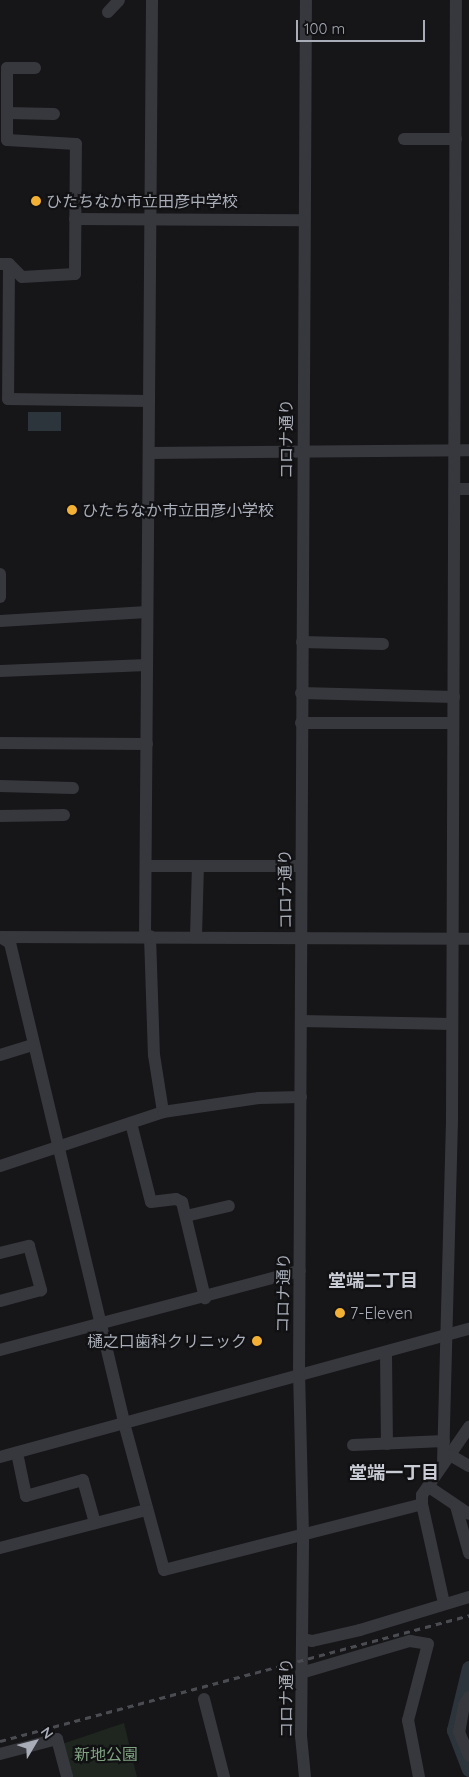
<!DOCTYPE html>
<meta charset="utf-8">
<style>
body{margin:0}
#map{position:relative;width:469px;height:1777px;overflow:hidden;background:#161618;font-family:Quicksand,"Noto Sans JP",sans-serif}
div>[style]{position:absolute}
.green>*{inset:0;background:#1e261f}
.water>*{inset:0;background:#2c353c;transform-origin:0 0}
.river>*{height:15px;margin:-7.5px;padding:0 7.5px;transform-origin:7.5px;border-radius:7.5px;background:#2c353c}
.minor>*{height:12px;margin:-6px;padding:0 6px;transform-origin:6px;border-radius:6px;background:#37383d}
.rail>*{height:2.5px;margin-top:-1.25px;transform-origin:0;background:repeating-linear-gradient(90deg,#4a4c52 0 6px,transparent 0 11px)}
.dots>*{width:14px;height:14px;translate:-50% -50%;box-sizing:border-box;border:2px solid #111113;border-radius:50%}
span{translate:-50% -50%;white-space:nowrap;text-align:center;line-height:1.15;-webkit-text-stroke:4.5px #111113;paint-order:stroke}
.poi-label{font-size:16px;color:#a8adb8}
.left{translate:0 -50%;text-align:left}
.right{translate:-100% -50%;text-align:right}
.street-label{font-size:16px;color:#a8adb8}
.park-label{font-size:16px;color:#7fa381}
.neighbourhood-label{font-size:18px;color:#c9ccd4;font-weight:700}
.north{position:absolute;left:10px;top:1717px;width:50px;height:50px;-webkit-text-stroke:4px #111113;paint-order:stroke;rotate:53deg;font-size:14px;font-weight:700;line-height:20px;text-align:center;color:#a8adb8}
.north::after{content:'';display:block;margin:auto;width:18px;height:22px;background:#a8adb8;clip-path:polygon(50% 0,100% 100%,50% 72%,0 100%)}
.scale{position:absolute;left:296px;top:20px;width:129px;height:22px;box-sizing:border-box;border:2px solid #a8adb8;border-top:0;padding-left:6px;font-size:15px;line-height:18px;white-space:nowrap;color:#a8adb8;-webkit-text-stroke:4px #111113;paint-order:stroke}
</style>
<div id="map">
<div class="green">
<div style="clip-path:polygon(124px 1723px,137px 1777px,71px 1777px,62px 1744px)"></div>
</div>
<div class="water">
<div style="left:28px;top:412px;width:33px;height:19px"></div>
</div>
<div class="river">
<div style="left:469px;top:1668px;width:64px;rotate:103.6deg"></div>
<div style="left:454px;top:1730px;width:42px;rotate:69deg"></div>
</div>
<div class="minor">
<div style="left:108px;top:12px;width:16px;rotate:-47deg"></div>
<div style="left:7px;top:113px;width:47px;rotate:1.2deg"></div>
<div style="left:404px;top:139px;width:52px"></div>
<div style="left:75px;top:219px;width:229px;rotate:0.3deg"></div>
<div style="left:0;top:264px;width:9px"></div>
<div style="left:9px;top:264px;width:18px;rotate:45deg"></div>
<div style="left:22px;top:277px;width:53px;rotate:-3.2deg"></div>
<div style="left:75px;top:274px;width:130px;rotate:-89.6deg"></div>
<div style="left:76px;top:144px;width:69px;rotate:-176.7deg"></div>
<div style="left:7px;top:140px;width:72px;rotate:-90deg"></div>
<div style="left:7px;top:68px;width:28px"></div>
<div style="left:9px;top:264px;width:135px;rotate:90.4deg"></div>
<div style="left:8px;top:399px;width:141px;rotate:0.8deg"></div>
<div style="left:149px;top:453px;width:320px;rotate:-0.5deg"></div>
<div style="left:455px;top:489px;width:14px"></div>
<div style="left:0;top:574px;width:23px;rotate:90deg"></div>
<div style="left:0;top:621px;width:147px;rotate:-3.5deg"></div>
<div style="left:302px;top:642px;width:81px;rotate:1.4deg"></div>
<div style="left:0;top:671px;width:147px;rotate:-2.3deg"></div>
<div style="left:301px;top:693px;width:153px;rotate:1.5deg"></div>
<div style="left:301px;top:723px;width:152px"></div>
<div style="left:0;top:743px;width:147px;rotate:0.4deg"></div>
<div style="left:0;top:786px;width:73px;rotate:1.6deg"></div>
<div style="left:0;top:816px;width:64px;rotate:-0.9deg"></div>
<div style="left:146px;top:866px;width:155px"></div>
<div style="left:145px;top:936px;width:936px;rotate:-89.57deg"></div>
<div style="left:150px;top:936px;width:119px;rotate:88.1deg"></div>
<div style="left:154px;top:1055px;width:58px;rotate:81deg"></div>
<div style="left:196px;top:936px;width:70px;rotate:-88.4deg"></div>
<div style="left:0;top:937px;width:12px;rotate:31deg"></div>
<div style="left:10px;top:943px;width:493px;rotate:76.6deg"></div>
<div style="left:124px;top:1423px;width:152px;rotate:74.8deg"></div>
<div style="left:164px;top:1570px;width:266px;rotate:-14.3deg"></div>
<div style="left:422px;top:1504px;width:9px;rotate:-90deg"></div>
<div style="left:422px;top:1495px;width:83px;rotate:-55.3deg"></div>
<div style="left:0;top:937px;width:469px;rotate:0.2deg"></div>
<div style="left:301px;top:1021px;width:151px;rotate:1.1deg"></div>
<div style="left:0;top:1055px;width:34px;rotate:-17deg"></div>
<div style="left:131px;top:1123px;width:81px;rotate:75.8deg"></div>
<div style="left:151px;top:1202px;width:25px;rotate:-7deg"></div>
<div style="left:176px;top:1199px;width:7px;rotate:27deg"></div>
<div style="left:182px;top:1202px;width:99px;rotate:76.5deg"></div>
<div style="left:0;top:1166px;width:172px;rotate:-18.3deg"></div>
<div style="left:163px;top:1112px;width:97px;rotate:-8.3deg"></div>
<div style="left:259px;top:1098px;width:42px;rotate:-1.4deg"></div>
<div style="left:186px;top:1216px;width:44px;rotate:-13.1deg"></div>
<div style="left:0;top:1253px;width:30px;rotate:-14deg"></div>
<div style="left:29px;top:1246px;width:46px;rotate:74.7deg"></div>
<div style="left:41px;top:1290px;width:42px;rotate:165deg"></div>
<div style="left:0;top:1350px;width:310px;rotate:-14.8deg"></div>
<div style="left:386px;top:1353px;width:91px;rotate:89.4deg"></div>
<div style="left:353px;top:1445px;width:91px;rotate:-2.5deg"></div>
<div style="left:17px;top:1453px;width:44px;rotate:78.2deg"></div>
<div style="left:26px;top:1496px;width:59px;rotate:-15.7deg"></div>
<div style="left:83px;top:1480px;width:45px;rotate:74.4deg"></div>
<div style="left:450px;top:1455px;width:22px;rotate:30deg"></div>
<div style="left:0;top:1457px;width:486px;rotate:-15.3deg"></div>
<div style="left:443px;top:1464px;width:346px;rotate:-88.5deg"></div>
<div style="left:452px;top:1118px;width:1118px;rotate:-89.8deg"></div>
<div style="left:429px;top:1487px;width:48px;rotate:34deg"></div>
<div style="left:422px;top:1504px;width:101px;rotate:77.5deg"></div>
<div style="left:456px;top:1506px;width:49px;rotate:74.5deg"></div>
<div style="left:0;top:1548px;width:151px;rotate:-14.6deg"></div>
<div style="left:302px;top:1639px;width:10px;rotate:11deg"></div>
<div style="left:312px;top:1641px;width:49px;rotate:-12.9deg"></div>
<div style="left:360px;top:1630px;width:114px;rotate:-16.8deg"></div>
<div style="left:301px;top:1673px;width:114px;rotate:-16.4deg"></div>
<div style="left:410px;top:1641px;width:18px;rotate:9deg"></div>
<div style="left:428px;top:1644px;width:79px;rotate:104.7deg"></div>
<div style="left:408px;top:1720px;width:58px;rotate:79.1deg"></div>
<div style="left:469px;top:1697px;width:9px;rotate:122deg"></div>
<div style="left:464px;top:1705px;width:27px;rotate:100deg"></div>
<div style="left:459px;top:1732px;width:26px;rotate:67deg"></div>
<div style="left:204px;top:1699px;width:81px;rotate:75.6deg"></div>
<div style="left:0;top:1754px;width:59px;rotate:-14.7deg"></div>
<div style="left:57px;top:1739px;width:39px;rotate:75deg"></div>
<div style="left:305px;top:1777px;width:41px;rotate:-95.6deg"></div>
<div style="left:301px;top:1736px;width:201px;rotate:-89.4deg"></div>
<div style="left:303px;top:1535px;width:160px;rotate:-91.4deg"></div>
<div style="left:299px;top:1375px;width:1375px;rotate:-89.71deg"></div>
</div>
<div class="rail">
<div style="left:0;top:1741px;width:486px;rotate:-15deg"></div>
</div>
<div class="dots">
<div style="left:36px;top:201px;background:#f2b134"></div>
<div style="left:72px;top:510px;background:#f2b134"></div>
<div style="left:340px;top:1313px;background:#f2b134"></div>
<div style="left:257px;top:1341px;background:#f2b134"></div>
</div>
<div class="poi-label">
<span class="left" style="left:46px;top:201px">ひたちなか市立田彦中学校</span>
<span class="left" style="left:82px;top:510px">ひたちなか市立田彦小学校</span>
<span class="left" style="left:350px;top:1313px">7-Eleven</span>
<span class="right" style="left:247px;top:1341px">樋之口歯科クリニック</span>
</div>
<div class="street-label">
<span style="left:286px;top:439px;rotate:-90deg">コロナ通り</span>
<span style="left:285px;top:889px;rotate:-91deg">コロナ通り</span>
<span style="left:283px;top:1293px;rotate:-89deg">コロナ通り</span>
<span style="left:286px;top:1698px;rotate:-90deg">コロナ通り</span>
</div>
<div class="park-label">
<span style="left:106px;top:1754px">新地公園</span>
</div>
<div class="neighbourhood-label">
<span style="left:373px;top:1281px">堂端二丁目</span>
<span style="left:394px;top:1473px">堂端一丁目</span>
</div>
<div class="north">N</div>
<div class="scale">100 m</div>
</div>
